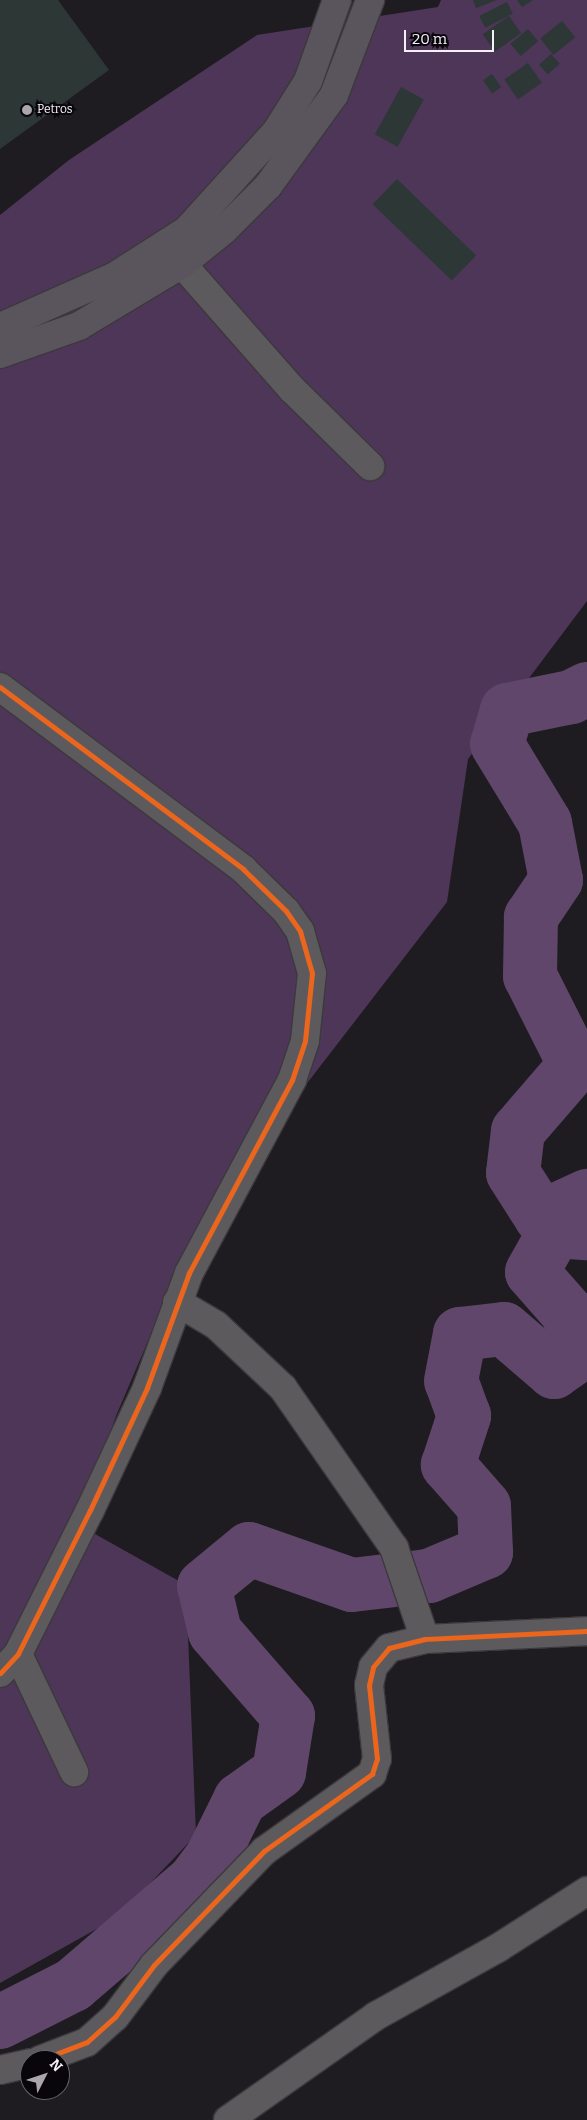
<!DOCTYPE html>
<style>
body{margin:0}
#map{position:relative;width:587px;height:2120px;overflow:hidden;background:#1f1c21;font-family:Bitter,serif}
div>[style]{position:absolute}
.forest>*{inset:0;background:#4d3657}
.river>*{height:54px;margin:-27px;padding:0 27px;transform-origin:27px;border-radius:27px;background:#5f466a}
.building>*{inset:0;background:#2c3736;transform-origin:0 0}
.roads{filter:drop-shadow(1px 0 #3c393d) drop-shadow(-1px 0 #3c393d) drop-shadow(0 1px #3c393d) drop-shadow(0 -1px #3c393d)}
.minor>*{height:28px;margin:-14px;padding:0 14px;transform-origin:14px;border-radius:14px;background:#5d5a5e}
.major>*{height:28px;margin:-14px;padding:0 14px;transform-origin:14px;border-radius:14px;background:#5a555c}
.cycleway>*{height:5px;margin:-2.5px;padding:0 2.5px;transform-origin:2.5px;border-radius:2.5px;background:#eb651d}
.dots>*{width:14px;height:14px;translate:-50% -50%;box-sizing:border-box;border:2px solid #08060a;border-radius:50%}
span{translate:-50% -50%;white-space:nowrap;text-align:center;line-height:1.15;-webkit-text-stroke:4px #08060a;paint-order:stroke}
.poi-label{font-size:12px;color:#f5f0f7}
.left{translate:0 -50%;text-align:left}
.north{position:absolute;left:20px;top:2050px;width:50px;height:50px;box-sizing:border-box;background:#08060a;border:1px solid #676469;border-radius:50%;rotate:49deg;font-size:14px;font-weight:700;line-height:20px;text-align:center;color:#f5f0f7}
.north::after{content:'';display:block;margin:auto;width:18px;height:22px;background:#aaa6ac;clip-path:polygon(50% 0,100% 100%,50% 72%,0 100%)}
.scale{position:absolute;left:404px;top:30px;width:90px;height:22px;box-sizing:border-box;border:2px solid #f5f0f7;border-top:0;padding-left:6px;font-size:15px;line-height:18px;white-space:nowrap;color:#f5f0f7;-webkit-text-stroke:4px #08060a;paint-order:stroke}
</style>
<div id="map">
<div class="forest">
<div style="clip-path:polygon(441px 0,587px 0,587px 601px,468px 759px,447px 902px,274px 1126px,177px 1273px,116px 1416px,79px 1525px,186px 1585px,196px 1835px,118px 1917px,0 1983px,0 215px,69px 160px,257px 35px,438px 7px)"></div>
</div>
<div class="river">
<div style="left:587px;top:689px;width:18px;rotate:153deg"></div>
<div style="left:571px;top:697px;width:65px;rotate:168.5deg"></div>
<div style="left:507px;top:710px;width:35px;rotate:106deg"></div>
<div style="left:497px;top:744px;width:92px;rotate:58.7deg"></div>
<div style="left:545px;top:823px;width:58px;rotate:79.1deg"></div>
<div style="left:556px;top:880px;width:45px;rotate:124deg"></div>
<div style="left:531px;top:917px;width:59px;rotate:91deg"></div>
<div style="left:530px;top:976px;width:100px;rotate:63.2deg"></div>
<div style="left:575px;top:1065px;width:87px;rotate:130.8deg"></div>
<div style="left:518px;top:1131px;width:42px;rotate:96.8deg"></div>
<div style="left:513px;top:1173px;width:52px;rotate:57.5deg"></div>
<div style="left:541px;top:1217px;width:51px;rotate:-24.5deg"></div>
<div style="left:0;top:2022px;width:82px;rotate:-26.9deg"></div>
<div style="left:73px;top:1985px;width:160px;rotate:-40.7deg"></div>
<div style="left:194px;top:1881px;width:30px;rotate:-53deg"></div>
<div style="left:212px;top:1857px;width:64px;rotate:-63.8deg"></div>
<div style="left:240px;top:1800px;width:48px;rotate:-35.7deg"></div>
<div style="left:279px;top:1772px;width:57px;rotate:-80.9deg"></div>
<div style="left:288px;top:1716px;width:111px;rotate:-131deg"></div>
<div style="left:215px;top:1632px;width:47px;rotate:-103.4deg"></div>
<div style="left:204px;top:1586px;width:58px;rotate:-39.4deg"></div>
<div style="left:249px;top:1549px;width:109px;rotate:19.3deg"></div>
<div style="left:352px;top:1585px;width:78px;rotate:-6.7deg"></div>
<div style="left:429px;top:1576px;width:62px;rotate:-22.8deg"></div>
<div style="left:486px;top:1552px;width:46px;rotate:-92.5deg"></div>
<div style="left:484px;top:1506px;width:55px;rotate:-131.3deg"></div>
<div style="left:448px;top:1465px;width:52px;rotate:-71.9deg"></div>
<div style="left:464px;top:1416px;width:37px;rotate:-110deg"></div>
<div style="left:451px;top:1381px;width:48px;rotate:-79.2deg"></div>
<div style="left:460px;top:1334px;width:44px;rotate:-6.5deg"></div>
<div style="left:504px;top:1329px;width:66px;rotate:40.7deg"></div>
<div style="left:554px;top:1372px;width:35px;rotate:-35deg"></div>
<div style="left:583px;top:1352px;width:43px;rotate:-111.8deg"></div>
<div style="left:567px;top:1312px;width:53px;rotate:-131.2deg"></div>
<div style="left:532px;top:1272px;width:47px;rotate:-60.7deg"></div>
<div style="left:555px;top:1231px;width:32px;rotate:4deg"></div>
</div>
<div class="building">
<div style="clip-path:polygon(0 0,58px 0,109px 70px,0 149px)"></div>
<div style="clip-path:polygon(473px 0,497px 0,476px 8px)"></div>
<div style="clip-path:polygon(517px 0,533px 0,522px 7px)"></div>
<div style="left:507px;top:2px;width:13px;height:31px;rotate:63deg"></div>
<div style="left:509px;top:16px;width:21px;height:32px;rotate:55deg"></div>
<div style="left:562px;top:21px;width:21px;height:28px;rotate:51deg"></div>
<div style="left:528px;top:29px;width:16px;height:23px;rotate:50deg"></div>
<div style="left:551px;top:54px;width:13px;height:16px;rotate:48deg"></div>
<div style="left:528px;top:63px;width:24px;height:29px;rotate:55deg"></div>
<div style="left:492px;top:74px;width:16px;height:11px;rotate:55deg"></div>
<div style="left:401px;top:87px;width:26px;height:54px;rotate:29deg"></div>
<div style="left:397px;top:179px;width:110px;height:35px;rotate:44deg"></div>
</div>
<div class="roads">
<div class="minor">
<div style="left:182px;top:264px;width:167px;rotate:48.7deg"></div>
<div style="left:292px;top:389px;width:110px;rotate:44.6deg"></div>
<div style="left:0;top:687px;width:304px;rotate:36.8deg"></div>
<div style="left:243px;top:869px;width:60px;rotate:44.3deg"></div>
<div style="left:286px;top:911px;width:24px;rotate:55deg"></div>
<div style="left:300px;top:931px;width:44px;rotate:74.1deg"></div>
<div style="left:312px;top:973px;width:68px;rotate:95.9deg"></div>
<div style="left:305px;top:1041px;width:41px;rotate:108.4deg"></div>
<div style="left:292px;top:1080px;width:219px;rotate:118.1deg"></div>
<div style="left:189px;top:1273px;width:122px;rotate:110.1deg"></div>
<div style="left:147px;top:1388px;width:135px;rotate:115deg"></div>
<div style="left:90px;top:1510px;width:161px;rotate:116.6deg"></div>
<div style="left:18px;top:1654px;width:26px;rotate:133deg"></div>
<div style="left:177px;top:1302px;width:45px;rotate:30.5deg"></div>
<div style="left:216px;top:1325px;width:92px;rotate:43.2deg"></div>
<div style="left:283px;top:1388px;width:195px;rotate:55.2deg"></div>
<div style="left:394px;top:1548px;width:96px;rotate:71.2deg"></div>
<div style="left:18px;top:1654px;width:131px;rotate:64.6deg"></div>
<div style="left:40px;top:2060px;width:50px;rotate:-21deg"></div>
<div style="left:87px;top:2042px;width:38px;rotate:-42deg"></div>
<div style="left:115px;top:2017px;width:65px;rotate:-53.1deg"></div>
<div style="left:154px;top:1965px;width:158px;rotate:-46deg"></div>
<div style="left:264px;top:1851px;width:133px;rotate:-35.5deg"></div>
<div style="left:372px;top:1774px;width:16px;rotate:-72deg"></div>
<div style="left:377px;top:1759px;width:74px;rotate:-96.2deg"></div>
<div style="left:369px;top:1685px;width:18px;rotate:-77deg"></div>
<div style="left:373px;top:1667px;width:25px;rotate:-50deg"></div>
<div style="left:389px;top:1648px;width:37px;rotate:-14deg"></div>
<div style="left:425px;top:1639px;width:162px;rotate:-2.8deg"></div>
<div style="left:0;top:2070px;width:31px;rotate:-13deg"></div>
<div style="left:228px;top:2120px;width:181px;rotate:-35.1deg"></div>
<div style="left:376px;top:2016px;width:140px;rotate:-29.1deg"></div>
<div style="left:498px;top:1948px;width:106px;rotate:-32.6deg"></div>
</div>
<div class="major">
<div style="left:0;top:327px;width:126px;rotate:-23.9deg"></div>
<div style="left:115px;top:276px;width:85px;rotate:-32.6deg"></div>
<div style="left:187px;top:230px;width:132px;rotate:-47.8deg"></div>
<div style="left:276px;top:132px;width:60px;rotate:-57.9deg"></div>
<div style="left:308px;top:81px;width:86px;rotate:-70.3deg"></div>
<div style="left:0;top:354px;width:84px;rotate:-19.5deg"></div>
<div style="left:79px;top:326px;width:120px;rotate:-31deg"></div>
<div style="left:182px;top:264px;width:54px;rotate:-39deg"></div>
<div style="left:224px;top:230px;width:62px;rotate:-45deg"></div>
<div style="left:268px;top:186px;width:112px;rotate:-54deg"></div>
<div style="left:334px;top:95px;width:102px;rotate:-69.2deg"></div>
</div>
</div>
<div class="cycleway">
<div style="left:0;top:687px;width:304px;rotate:36.8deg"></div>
<div style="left:243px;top:869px;width:60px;rotate:44.3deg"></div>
<div style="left:286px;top:911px;width:24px;rotate:55deg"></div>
<div style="left:300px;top:931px;width:44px;rotate:74.1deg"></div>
<div style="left:312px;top:973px;width:68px;rotate:95.9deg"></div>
<div style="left:305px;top:1041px;width:41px;rotate:108.4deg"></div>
<div style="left:292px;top:1080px;width:219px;rotate:118.1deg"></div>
<div style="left:189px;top:1273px;width:122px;rotate:110.1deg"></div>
<div style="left:147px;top:1388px;width:135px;rotate:115deg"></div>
<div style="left:90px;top:1510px;width:161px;rotate:116.6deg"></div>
<div style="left:18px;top:1654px;width:26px;rotate:133deg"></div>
<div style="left:40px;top:2060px;width:50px;rotate:-21deg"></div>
<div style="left:87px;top:2042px;width:38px;rotate:-42deg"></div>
<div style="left:115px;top:2017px;width:65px;rotate:-53.1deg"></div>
<div style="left:154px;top:1965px;width:158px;rotate:-46deg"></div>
<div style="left:264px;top:1851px;width:133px;rotate:-35.5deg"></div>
<div style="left:372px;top:1774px;width:16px;rotate:-72deg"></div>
<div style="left:377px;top:1759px;width:74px;rotate:-96.2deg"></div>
<div style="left:369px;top:1685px;width:18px;rotate:-77deg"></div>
<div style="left:373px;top:1667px;width:25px;rotate:-50deg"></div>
<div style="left:389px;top:1648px;width:37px;rotate:-14deg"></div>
<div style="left:425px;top:1639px;width:162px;rotate:-2.8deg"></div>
</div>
<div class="dots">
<div style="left:27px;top:110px;background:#aaa6ac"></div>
</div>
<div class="poi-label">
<span class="left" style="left:37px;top:110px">Petros</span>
</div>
<div class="north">N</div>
<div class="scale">20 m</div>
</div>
